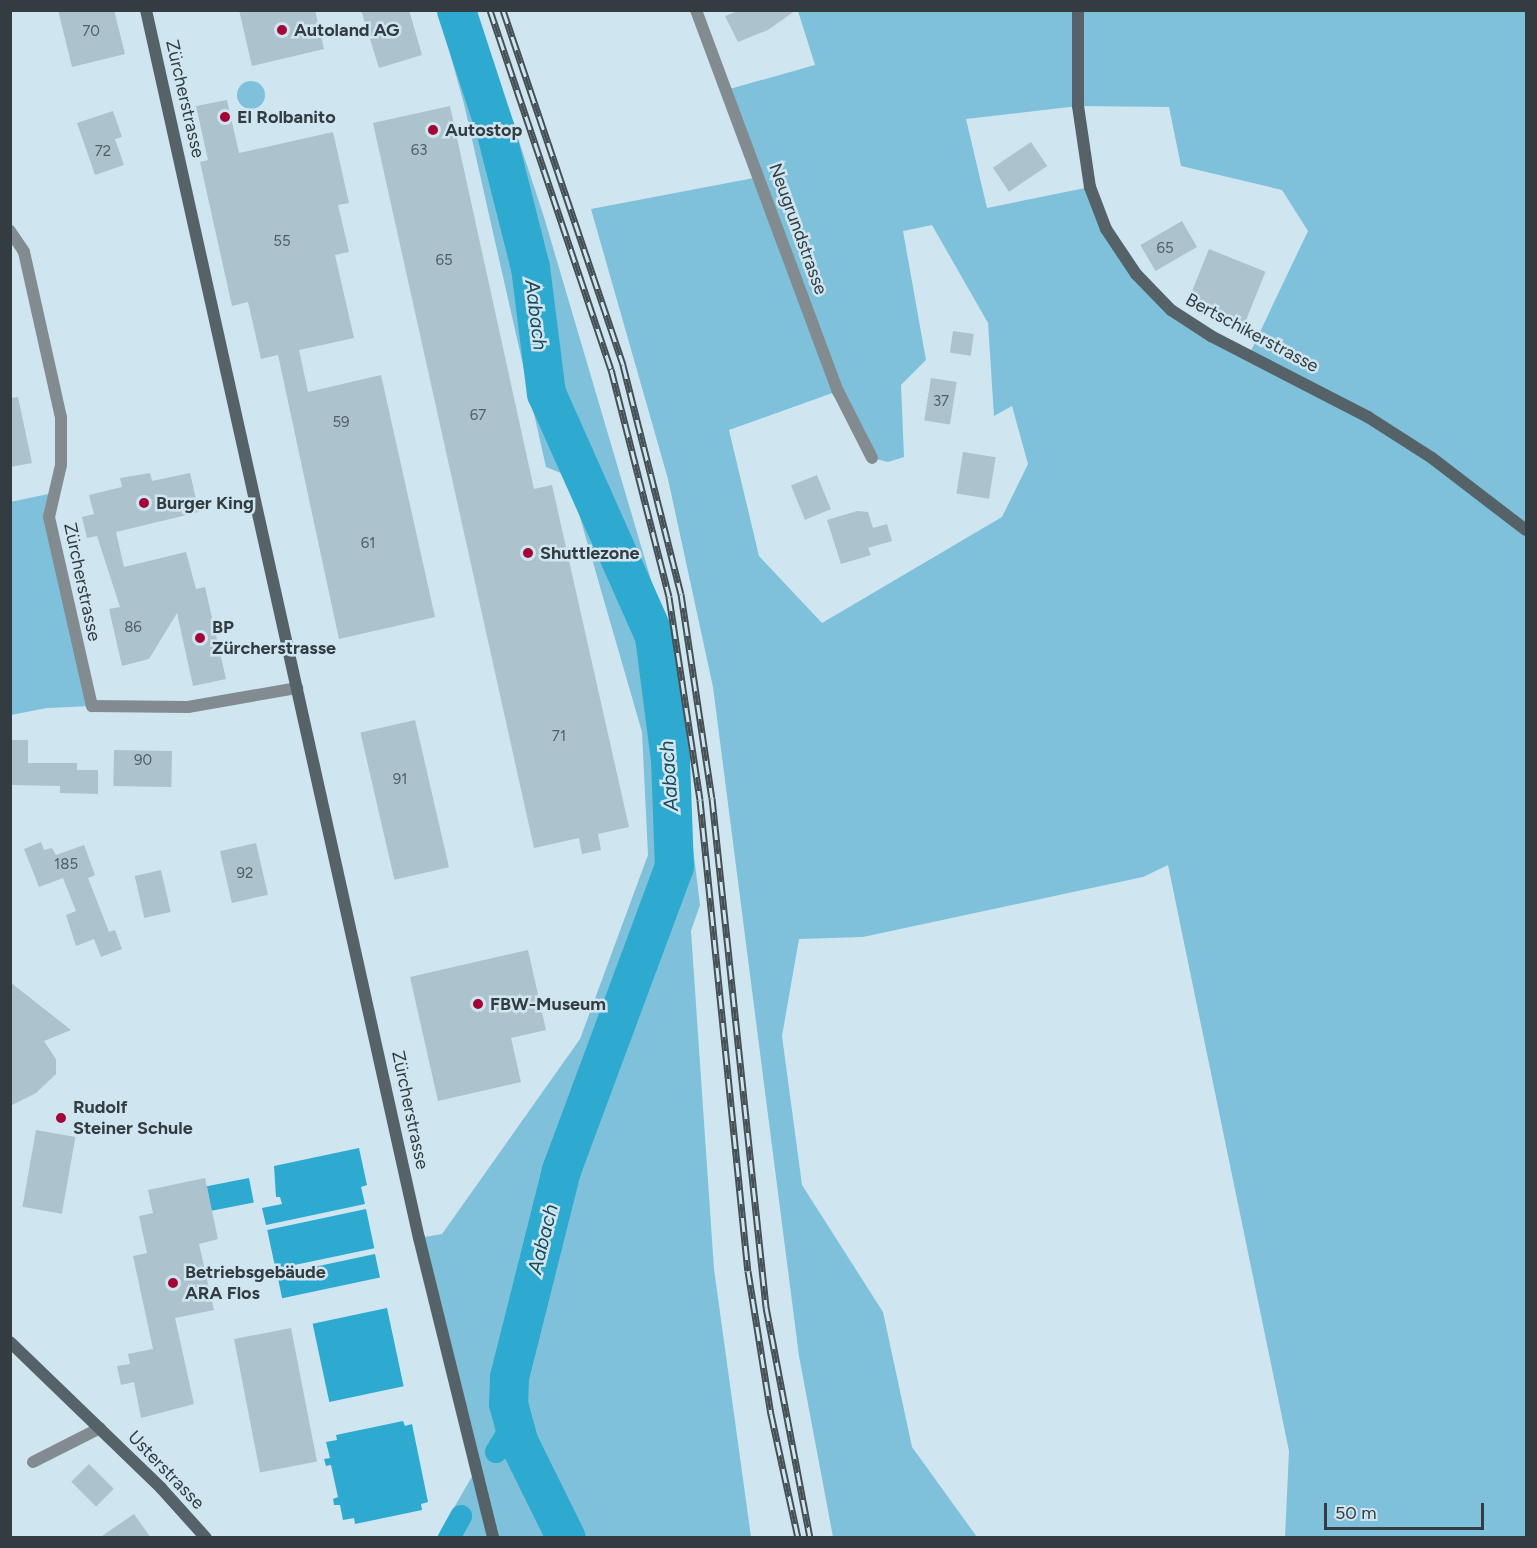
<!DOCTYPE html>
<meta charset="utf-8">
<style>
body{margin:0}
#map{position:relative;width:1537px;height:1548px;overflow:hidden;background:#cfe6f0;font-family:Figtree,sans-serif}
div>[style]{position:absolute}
.green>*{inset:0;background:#7fc1da}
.round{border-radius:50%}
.water>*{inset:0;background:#2ea9d0;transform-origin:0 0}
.canal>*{height:22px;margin:-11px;padding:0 11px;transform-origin:11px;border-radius:11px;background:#2ea9d0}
.river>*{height:39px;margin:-19.5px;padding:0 19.5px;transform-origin:19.5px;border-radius:19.5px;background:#2ea9d0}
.building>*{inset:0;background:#acc2cc;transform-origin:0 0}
.street>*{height:12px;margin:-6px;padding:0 6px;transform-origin:6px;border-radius:6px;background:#828c90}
.secondary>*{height:12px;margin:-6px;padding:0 6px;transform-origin:6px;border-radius:6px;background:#556368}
.rail>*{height:7px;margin-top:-3.5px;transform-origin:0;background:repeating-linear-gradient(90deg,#cfe6f0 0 14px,#465156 0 28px);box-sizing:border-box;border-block:2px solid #465156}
.dots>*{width:16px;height:16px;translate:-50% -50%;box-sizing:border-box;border:3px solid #cfe6f0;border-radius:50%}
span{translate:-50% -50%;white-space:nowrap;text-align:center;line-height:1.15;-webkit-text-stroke:5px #cfe6f0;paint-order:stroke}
.number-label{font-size:15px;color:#515e63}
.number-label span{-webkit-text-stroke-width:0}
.poi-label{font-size:18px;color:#333c40;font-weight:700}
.left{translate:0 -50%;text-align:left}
.street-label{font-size:18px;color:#333c40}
.water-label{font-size:20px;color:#194a5b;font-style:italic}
.frame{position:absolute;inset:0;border:12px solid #333c40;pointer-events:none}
.scale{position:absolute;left:1324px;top:1503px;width:160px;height:27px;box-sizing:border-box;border:3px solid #333c40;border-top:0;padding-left:8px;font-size:18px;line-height:21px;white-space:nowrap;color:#333c40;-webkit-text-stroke:4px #cfe6f0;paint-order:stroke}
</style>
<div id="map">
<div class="green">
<div style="clip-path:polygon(476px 10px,544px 217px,667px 634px,700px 905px,691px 931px,714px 1269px,751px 1537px,437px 1537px,474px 1473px,419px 1238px,442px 1234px,580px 1039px,648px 855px,642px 732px,568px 476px,546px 467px,464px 104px,438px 11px)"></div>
<div style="clip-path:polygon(evenodd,798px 11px,1526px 11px,1526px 1537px,1285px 1537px,1289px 1451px,1168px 865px,1143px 877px,863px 937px,799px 939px,782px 1036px,802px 1185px,883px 1312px,912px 1447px,977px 1537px,833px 1537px,799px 1356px,713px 687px,668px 479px,591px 209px,759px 177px,726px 90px,815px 65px,798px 11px,1078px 106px,1169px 107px,1181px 166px,1282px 190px,1308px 231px,1249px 355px,1171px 310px,1106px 229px,1090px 187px,987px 208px,966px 119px,1078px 106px,798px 11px,932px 225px,988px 323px,994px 416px,1012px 406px,1028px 464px,1002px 517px,822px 623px,759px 556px,729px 430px,838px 391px,872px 458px,888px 462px,904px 457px,901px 385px,926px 360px,903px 231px,932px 225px)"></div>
<div class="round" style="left:237px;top:81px;width:28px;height:28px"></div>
<div style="clip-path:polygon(53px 493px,50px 518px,92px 706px,47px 708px,11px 715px,10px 502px)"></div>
</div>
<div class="water">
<div style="clip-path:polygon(359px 1148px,367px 1185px,361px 1187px,365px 1204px,266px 1225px,262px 1208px,282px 1204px,280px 1197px,276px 1197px,274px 1166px)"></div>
<div style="left:249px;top:1178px;width:25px;height:43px;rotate:79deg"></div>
<div style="left:366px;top:1209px;width:40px;height:101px;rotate:78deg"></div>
<div style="left:375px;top:1254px;width:24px;height:100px;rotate:78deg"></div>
<div style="left:387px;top:1308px;width:80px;height:76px;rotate:78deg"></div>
<div style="clip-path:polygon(403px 1421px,405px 1426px,412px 1424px,428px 1502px,421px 1504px,422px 1510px,355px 1524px,354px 1518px,343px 1520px,340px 1505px,334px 1505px,333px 1499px,338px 1497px,331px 1465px,326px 1466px,324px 1459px,330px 1458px,326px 1442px,337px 1440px,336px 1435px)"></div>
</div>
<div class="canal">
<div style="left:496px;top:1452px;width:31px;rotate:-59deg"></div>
<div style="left:449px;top:1538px;width:25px;rotate:-61deg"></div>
</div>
<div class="river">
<div style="left:456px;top:10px;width:125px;rotate:71.9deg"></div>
<div style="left:495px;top:129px;width:142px;rotate:75.8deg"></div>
<div style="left:530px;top:267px;width:127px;rotate:82.8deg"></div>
<div style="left:546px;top:393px;width:266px;rotate:66deg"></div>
<div style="left:654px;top:636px;width:124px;rotate:82.6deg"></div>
<div style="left:670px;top:759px;width:107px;rotate:87.9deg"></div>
<div style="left:674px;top:866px;width:324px;rotate:110.4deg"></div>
<div style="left:561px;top:1170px;width:213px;rotate:104.1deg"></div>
<div style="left:509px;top:1377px;width:26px;rotate:92deg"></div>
<div style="left:508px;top:1403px;width:39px;rotate:75deg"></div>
<div style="left:518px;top:1441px;width:108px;rotate:63.7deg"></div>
</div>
<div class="building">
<div style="clip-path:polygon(58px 10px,114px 10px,125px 54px,72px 67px)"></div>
<div style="clip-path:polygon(239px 10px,315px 10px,324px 49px,252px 66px)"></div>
<div style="clip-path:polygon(361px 10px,409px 10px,422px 55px,379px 68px)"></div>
<div style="clip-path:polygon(740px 10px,796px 10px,768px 30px,738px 42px,725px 16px)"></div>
<div style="clip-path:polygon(227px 100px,239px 153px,333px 132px,349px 203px,338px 205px,349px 252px,335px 255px,354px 338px,299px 350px,308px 392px,381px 375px,435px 617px,339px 639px,278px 355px,261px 359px,248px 302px,232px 306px,200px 162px,208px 160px,196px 106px)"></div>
<div style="clip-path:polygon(450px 106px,534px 489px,552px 485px,629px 827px,598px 834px,601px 850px,582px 854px,579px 838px,534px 848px,373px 123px)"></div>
<div style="clip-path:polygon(113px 111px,122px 137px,115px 139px,124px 165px,95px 175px,77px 123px)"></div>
<div style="left:1031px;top:142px;width:29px;height:46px;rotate:56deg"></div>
<div style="left:1182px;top:221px;width:30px;height:48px;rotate:60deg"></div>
<div style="left:1209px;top:249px;width:61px;height:56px;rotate:22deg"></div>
<div style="left:953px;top:331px;width:21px;height:22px;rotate:8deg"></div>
<div style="left:931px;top:378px;width:26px;height:43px;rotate:9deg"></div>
<div style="clip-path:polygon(18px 397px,32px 463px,10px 467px,10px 398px)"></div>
<div style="left:963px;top:452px;width:33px;height:42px;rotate:9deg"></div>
<div style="clip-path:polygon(150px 473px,152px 481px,190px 473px,199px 512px,116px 532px,124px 567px,186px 552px,196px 589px,205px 587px,226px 679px,193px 686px,177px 613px,149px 659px,122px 666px,109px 609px,120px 607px,97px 536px,87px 538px,82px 517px,94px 514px,89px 495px,122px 487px,120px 478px)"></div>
<div style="left:817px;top:475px;width:37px;height:28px;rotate:68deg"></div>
<div style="clip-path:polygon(857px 511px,868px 512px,873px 528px,887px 524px,892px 541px,868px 548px,871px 555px,841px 564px,827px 520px)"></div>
<div style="left:415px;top:720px;width:151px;height:56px;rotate:77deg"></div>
<div style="clip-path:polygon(10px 740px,28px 740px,28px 763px,77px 763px,77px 770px,98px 770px,98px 794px,60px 793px,60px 786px,10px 785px)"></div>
<div style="left:114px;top:750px;width:58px;height:36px;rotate:1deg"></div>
<div style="clip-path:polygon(41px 842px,44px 850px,52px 848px,56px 855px,84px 845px,95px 875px,88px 878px,109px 932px,115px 930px,122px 949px,101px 957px,94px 939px,76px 946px,66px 915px,76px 911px,63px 878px,39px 887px,24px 849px)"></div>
<div style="left:256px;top:843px;width:53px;height:37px;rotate:77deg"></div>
<div style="left:161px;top:870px;width:43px;height:27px;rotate:77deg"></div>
<div style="clip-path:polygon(528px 950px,546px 1030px,511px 1038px,521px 1082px,438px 1101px,410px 977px)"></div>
<div style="clip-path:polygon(10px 982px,71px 1030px,44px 1041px,56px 1059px,56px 1074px,36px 1093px,10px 1106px)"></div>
<div style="left:36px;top:1130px;width:40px;height:78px;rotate:10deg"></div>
<div style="clip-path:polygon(205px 1178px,218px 1239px,199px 1244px,214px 1310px,175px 1318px,194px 1404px,141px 1418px,134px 1382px,121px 1385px,117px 1366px,130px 1364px,128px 1354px,153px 1349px,133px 1256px,147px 1253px,139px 1216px,153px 1213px,148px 1190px)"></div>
<div style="left:291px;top:1328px;width:136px;height:58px;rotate:79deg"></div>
<div style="left:89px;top:1464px;width:35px;height:25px;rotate:45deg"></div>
<div style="clip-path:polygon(134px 1514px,151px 1538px,99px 1538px)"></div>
</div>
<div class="street">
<div style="left:696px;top:10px;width:407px;rotate:69.6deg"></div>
<div style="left:838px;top:391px;width:75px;rotate:63.1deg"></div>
<div style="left:10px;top:231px;width:25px;rotate:56deg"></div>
<div style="left:24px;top:252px;width:170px;rotate:77.4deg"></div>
<div style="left:61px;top:418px;width:47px;rotate:90deg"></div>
<div style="left:61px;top:465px;width:53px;rotate:103deg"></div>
<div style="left:49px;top:517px;width:194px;rotate:77.2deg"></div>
<div style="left:92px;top:706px;width:96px;rotate:0.6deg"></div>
<div style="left:188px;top:707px;width:111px;rotate:-9.9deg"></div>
<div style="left:33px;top:1462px;width:75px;rotate:-26.9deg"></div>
</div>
<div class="secondary">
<div style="left:146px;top:10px;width:1258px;rotate:77.47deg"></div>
<div style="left:419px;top:1238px;width:309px;rotate:76.1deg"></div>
<div style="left:1078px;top:10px;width:96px;rotate:90deg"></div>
<div style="left:1078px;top:106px;width:82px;rotate:81.6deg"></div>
<div style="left:1090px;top:187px;width:45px;rotate:69.1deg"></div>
<div style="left:1106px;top:229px;width:54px;rotate:56.3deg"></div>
<div style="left:1136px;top:274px;width:50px;rotate:45.8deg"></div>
<div style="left:1171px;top:310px;width:48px;rotate:33deg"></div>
<div style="left:1211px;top:336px;width:177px;rotate:27.3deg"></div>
<div style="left:1368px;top:417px;width:76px;rotate:32.6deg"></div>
<div style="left:1432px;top:458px;width:118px;rotate:37.5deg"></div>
<div style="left:10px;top:1342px;width:210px;rotate:44deg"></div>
<div style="left:161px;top:1488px;width:67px;rotate:48deg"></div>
</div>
<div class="rail">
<div style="left:490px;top:10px;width:379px;rotate:71.4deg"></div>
<div style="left:611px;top:369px;width:235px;rotate:75.7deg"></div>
<div style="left:669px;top:597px;width:205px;rotate:81.3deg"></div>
<div style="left:700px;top:800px;width:473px;rotate:84.2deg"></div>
<div style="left:748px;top:1271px;width:145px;rotate:80.9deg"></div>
<div style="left:771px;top:1414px;width:127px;rotate:77.7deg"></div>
<div style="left:503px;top:10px;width:375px;rotate:71.3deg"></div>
<div style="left:623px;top:365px;width:236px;rotate:75.8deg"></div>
<div style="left:681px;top:594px;width:206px;rotate:81.4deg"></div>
<div style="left:712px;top:798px;width:512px;rotate:83.94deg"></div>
<div style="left:766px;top:1307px;width:235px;rotate:79.2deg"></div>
</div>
<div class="dots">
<div style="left:282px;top:30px;background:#a30537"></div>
<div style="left:225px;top:117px;background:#a30537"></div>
<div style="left:433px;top:130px;background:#a30537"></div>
<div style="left:144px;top:503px;background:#a30537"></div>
<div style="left:528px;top:553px;background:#a30537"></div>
<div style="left:200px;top:638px;background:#a30537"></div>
<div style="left:478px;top:1004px;background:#a30537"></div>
<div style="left:61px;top:1118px;background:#a30537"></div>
<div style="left:173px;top:1283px;background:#a30537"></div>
</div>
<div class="number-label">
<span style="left:91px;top:32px">70</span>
<span style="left:419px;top:151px">63</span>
<span style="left:103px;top:152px">72</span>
<span style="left:282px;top:242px">55</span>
<span style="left:1165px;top:249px">65</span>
<span style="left:444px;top:261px">65</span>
<span style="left:941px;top:402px">37</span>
<span style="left:478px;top:416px">67</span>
<span style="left:341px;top:423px">59</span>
<span style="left:368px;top:544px">61</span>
<span style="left:133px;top:628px">86</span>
<span style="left:559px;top:737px">71</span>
<span style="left:143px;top:761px">90</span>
<span style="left:400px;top:780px">91</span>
<span style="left:66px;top:865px">185</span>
<span style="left:245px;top:874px">92</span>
</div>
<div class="poi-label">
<span class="left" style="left:294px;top:30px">Autoland AG</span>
<span class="left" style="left:237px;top:117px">El Rolbanito</span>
<span class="left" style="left:445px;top:130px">Autostop</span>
<span class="left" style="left:156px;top:503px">Burger King</span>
<span class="left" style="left:540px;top:553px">Shuttlezone</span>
<span class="left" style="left:212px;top:638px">BP<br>Zürcherstrasse</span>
<span class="left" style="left:490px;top:1004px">FBW-Museum</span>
<span class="left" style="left:73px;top:1118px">Rudolf<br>Steiner Schule</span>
<span class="left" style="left:185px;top:1283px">Betriebsgebäude<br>ARA Flos</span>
</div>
<div class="street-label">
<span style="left:185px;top:99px;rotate:77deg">Zürcherstrasse</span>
<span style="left:798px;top:229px;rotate:70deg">Neugrundstrasse</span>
<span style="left:1252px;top:333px;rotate:28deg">Bertschikerstrasse</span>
<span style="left:82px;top:582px;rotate:78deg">Zürcherstrasse</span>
<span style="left:410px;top:1110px;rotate:78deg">Zürcherstrasse</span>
<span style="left:166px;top:1470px;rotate:46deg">Usterstrasse</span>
</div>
<div class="water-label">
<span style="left:536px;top:315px;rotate:83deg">Aabach</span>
<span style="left:669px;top:776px;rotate:-94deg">Aabach</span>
<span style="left:543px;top:1239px;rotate:-76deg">Aabach</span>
</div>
<div class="frame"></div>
<div class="scale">50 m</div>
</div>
